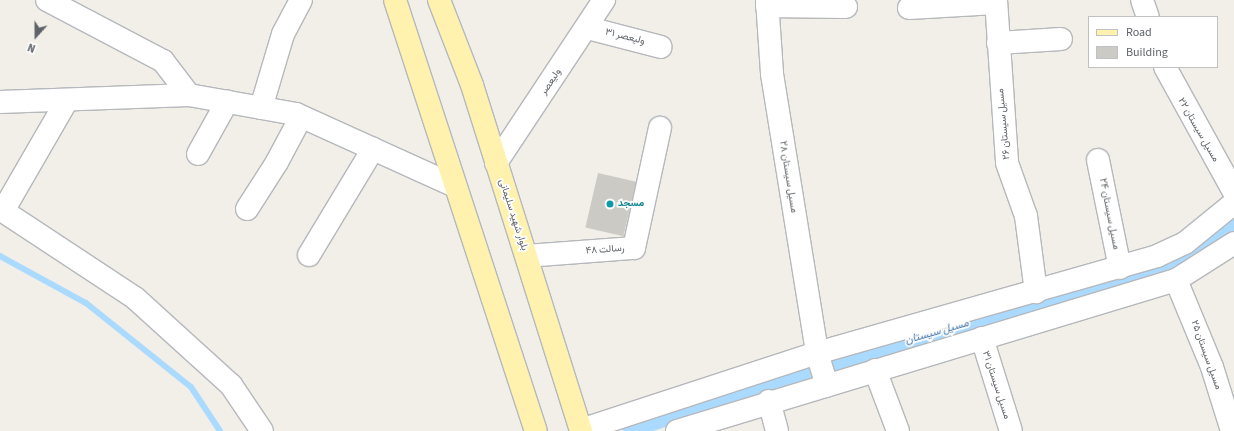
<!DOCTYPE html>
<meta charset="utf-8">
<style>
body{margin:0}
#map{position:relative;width:1234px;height:431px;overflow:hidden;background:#f1efe8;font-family:"Source Sans 3",Vazirmatn,sans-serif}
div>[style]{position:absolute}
.stream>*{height:6px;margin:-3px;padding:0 3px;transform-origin:3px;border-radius:3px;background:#aadaff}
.canal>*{height:21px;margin:-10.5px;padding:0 10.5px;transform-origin:10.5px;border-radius:10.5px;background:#aadaff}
.building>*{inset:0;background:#cccac5;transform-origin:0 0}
.roads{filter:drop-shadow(1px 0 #b5b8bc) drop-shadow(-1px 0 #b5b8bc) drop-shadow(0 1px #b5b8bc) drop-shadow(0 -1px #b5b8bc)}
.minor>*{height:22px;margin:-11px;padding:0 11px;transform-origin:11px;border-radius:11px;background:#fff}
.major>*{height:22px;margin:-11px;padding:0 11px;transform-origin:11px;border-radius:11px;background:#fff2af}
.dots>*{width:11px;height:11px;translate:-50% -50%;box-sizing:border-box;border:2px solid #fff;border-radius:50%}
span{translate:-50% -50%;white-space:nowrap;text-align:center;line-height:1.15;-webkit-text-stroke:3.5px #fff;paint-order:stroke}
.street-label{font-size:10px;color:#5f6368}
.culture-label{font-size:10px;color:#0d838f;font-weight:700}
.left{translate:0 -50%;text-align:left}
.water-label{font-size:11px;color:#4174aa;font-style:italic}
.legend{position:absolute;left:1088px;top:16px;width:130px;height:52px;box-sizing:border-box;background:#fff;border:1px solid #bfc1c3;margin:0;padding:5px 7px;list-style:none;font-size:12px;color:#5f6368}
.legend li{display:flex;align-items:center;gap:8px;height:20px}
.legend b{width:20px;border:1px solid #bfc1c3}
.north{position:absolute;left:16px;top:16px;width:40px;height:40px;-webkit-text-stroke:3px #fff;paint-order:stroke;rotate:201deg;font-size:11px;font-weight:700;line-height:16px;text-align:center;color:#5f6368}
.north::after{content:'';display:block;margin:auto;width:14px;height:18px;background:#5f6368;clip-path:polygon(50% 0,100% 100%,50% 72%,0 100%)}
</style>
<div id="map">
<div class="stream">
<div style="left:0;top:256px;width:98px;rotate:28.7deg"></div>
<div style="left:86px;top:303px;width:134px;rotate:38.7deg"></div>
<div style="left:191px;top:387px;width:53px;rotate:56.6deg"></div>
</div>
<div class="canal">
<div style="left:632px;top:426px;width:191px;rotate:-17.7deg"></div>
<div style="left:814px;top:368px;width:359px;rotate:-16.2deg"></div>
<div style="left:1159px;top:268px;width:33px;rotate:-25deg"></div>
<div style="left:1189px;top:254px;width:56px;rotate:-36.3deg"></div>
</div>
<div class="building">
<div style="left:598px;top:173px;width:39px;height:56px;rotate:13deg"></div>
</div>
<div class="roads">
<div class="minor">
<div style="left:47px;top:0;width:131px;rotate:27.7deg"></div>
<div style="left:163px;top:61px;width:43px;rotate:52.6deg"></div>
<div style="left:767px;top:0;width:74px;rotate:86.1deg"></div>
<div style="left:772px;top:74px;width:283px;rotate:80.8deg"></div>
<div style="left:817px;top:353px;width:34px;rotate:73deg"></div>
<div style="left:996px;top:0;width:163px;rotate:86.1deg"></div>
<div style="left:1007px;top:163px;width:56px;rotate:70.3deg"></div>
<div style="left:1026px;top:216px;width:77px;rotate:82.5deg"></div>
<div style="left:1142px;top:0;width:18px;rotate:71deg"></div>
<div style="left:767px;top:6px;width:79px;rotate:0.7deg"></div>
<div style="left:909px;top:8px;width:87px;rotate:-3.3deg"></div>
<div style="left:588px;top:28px;width:75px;rotate:14.6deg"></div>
<div style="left:998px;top:43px;width:63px;rotate:-3.6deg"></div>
<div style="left:1165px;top:67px;width:143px;rotate:61.1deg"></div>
<div style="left:0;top:102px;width:189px;rotate:-2.1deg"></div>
<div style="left:189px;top:95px;width:109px;rotate:10.1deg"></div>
<div style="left:296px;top:114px;width:175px;rotate:24.4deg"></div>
<div style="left:261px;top:108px;width:77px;rotate:-73.4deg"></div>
<div style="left:283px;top:34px;width:38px;rotate:-62deg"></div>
<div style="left:198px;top:154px;width:60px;rotate:-60.9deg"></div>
<div style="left:1098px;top:160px;width:110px;rotate:78.5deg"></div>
<div style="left:496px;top:163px;width:196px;rotate:-56.5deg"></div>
<div style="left:0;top:209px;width:162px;rotate:33.4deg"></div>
<div style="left:135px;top:298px;width:130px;rotate:42.2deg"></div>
<div style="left:231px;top:385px;width:55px;rotate:56deg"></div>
<div style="left:247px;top:209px;width:56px;rotate:-57.4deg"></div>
<div style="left:277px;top:162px;width:51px;rotate:-61.9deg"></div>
<div style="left:3px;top:211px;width:128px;rotate:-60deg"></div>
<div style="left:309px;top:255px;width:124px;rotate:-58.9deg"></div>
<div style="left:527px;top:256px;width:107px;rotate:-4.3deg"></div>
<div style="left:634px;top:248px;width:123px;rotate:-77.8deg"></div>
<div style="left:1176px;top:280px;width:94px;rotate:67.5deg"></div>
<div style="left:1212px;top:367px;width:67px;rotate:72.6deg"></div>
<div style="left:982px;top:338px;width:97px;rotate:72.7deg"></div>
<div style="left:875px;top:370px;width:65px;rotate:69.3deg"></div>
<div style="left:769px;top:401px;width:31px;rotate:75deg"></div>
<div style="left:581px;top:430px;width:248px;rotate:-18.1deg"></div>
<div style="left:817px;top:353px;width:354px;rotate:-15.9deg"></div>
<div style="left:1157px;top:256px;width:31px;rotate:-25deg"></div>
<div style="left:1185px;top:243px;width:63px;rotate:-39.2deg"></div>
<div style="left:677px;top:431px;width:521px;rotate:-16.84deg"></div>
<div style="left:1176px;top:280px;width:69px;rotate:-32.5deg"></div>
</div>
<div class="major">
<div style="left:395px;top:0;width:453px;rotate:71.9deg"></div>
<div style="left:439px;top:0;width:91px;rotate:68.8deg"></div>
<div style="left:472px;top:85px;width:363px;rotate:72.5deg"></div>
</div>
</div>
<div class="dots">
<div style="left:610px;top:204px;background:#0f9aa8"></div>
</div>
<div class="street-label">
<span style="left:625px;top:37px;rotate:14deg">ولیعصر ۳۱</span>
<span style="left:551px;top:82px;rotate:-56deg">ولیعصر</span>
<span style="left:1004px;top:124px;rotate:-95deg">مسیل سیستان ۲۶</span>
<span style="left:1198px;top:130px;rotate:60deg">مسیل سیستان ۲۲</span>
<span style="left:788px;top:177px;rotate:81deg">مسیل سیستان ۲۸</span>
<span style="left:1109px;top:214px;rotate:79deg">مسیل سیستان ۲۴</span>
<span style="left:513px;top:215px;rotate:72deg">بلوار شهید سلیمانی</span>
<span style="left:605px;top:250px;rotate:-4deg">رسالت ۴۸</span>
<span style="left:1206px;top:355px;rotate:70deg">مسیل سیستان ۲۵</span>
<span style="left:996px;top:385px;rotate:72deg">مسیل سیستان ۳۱</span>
</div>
<div class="culture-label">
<span class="left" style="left:618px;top:204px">مسجد</span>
</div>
<div class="water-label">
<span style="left:937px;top:332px;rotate:-16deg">مسیل سیستان</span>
</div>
<ul class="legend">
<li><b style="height:5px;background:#fff2af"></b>Road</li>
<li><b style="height:11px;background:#cccac5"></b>Building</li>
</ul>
<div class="north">N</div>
</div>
